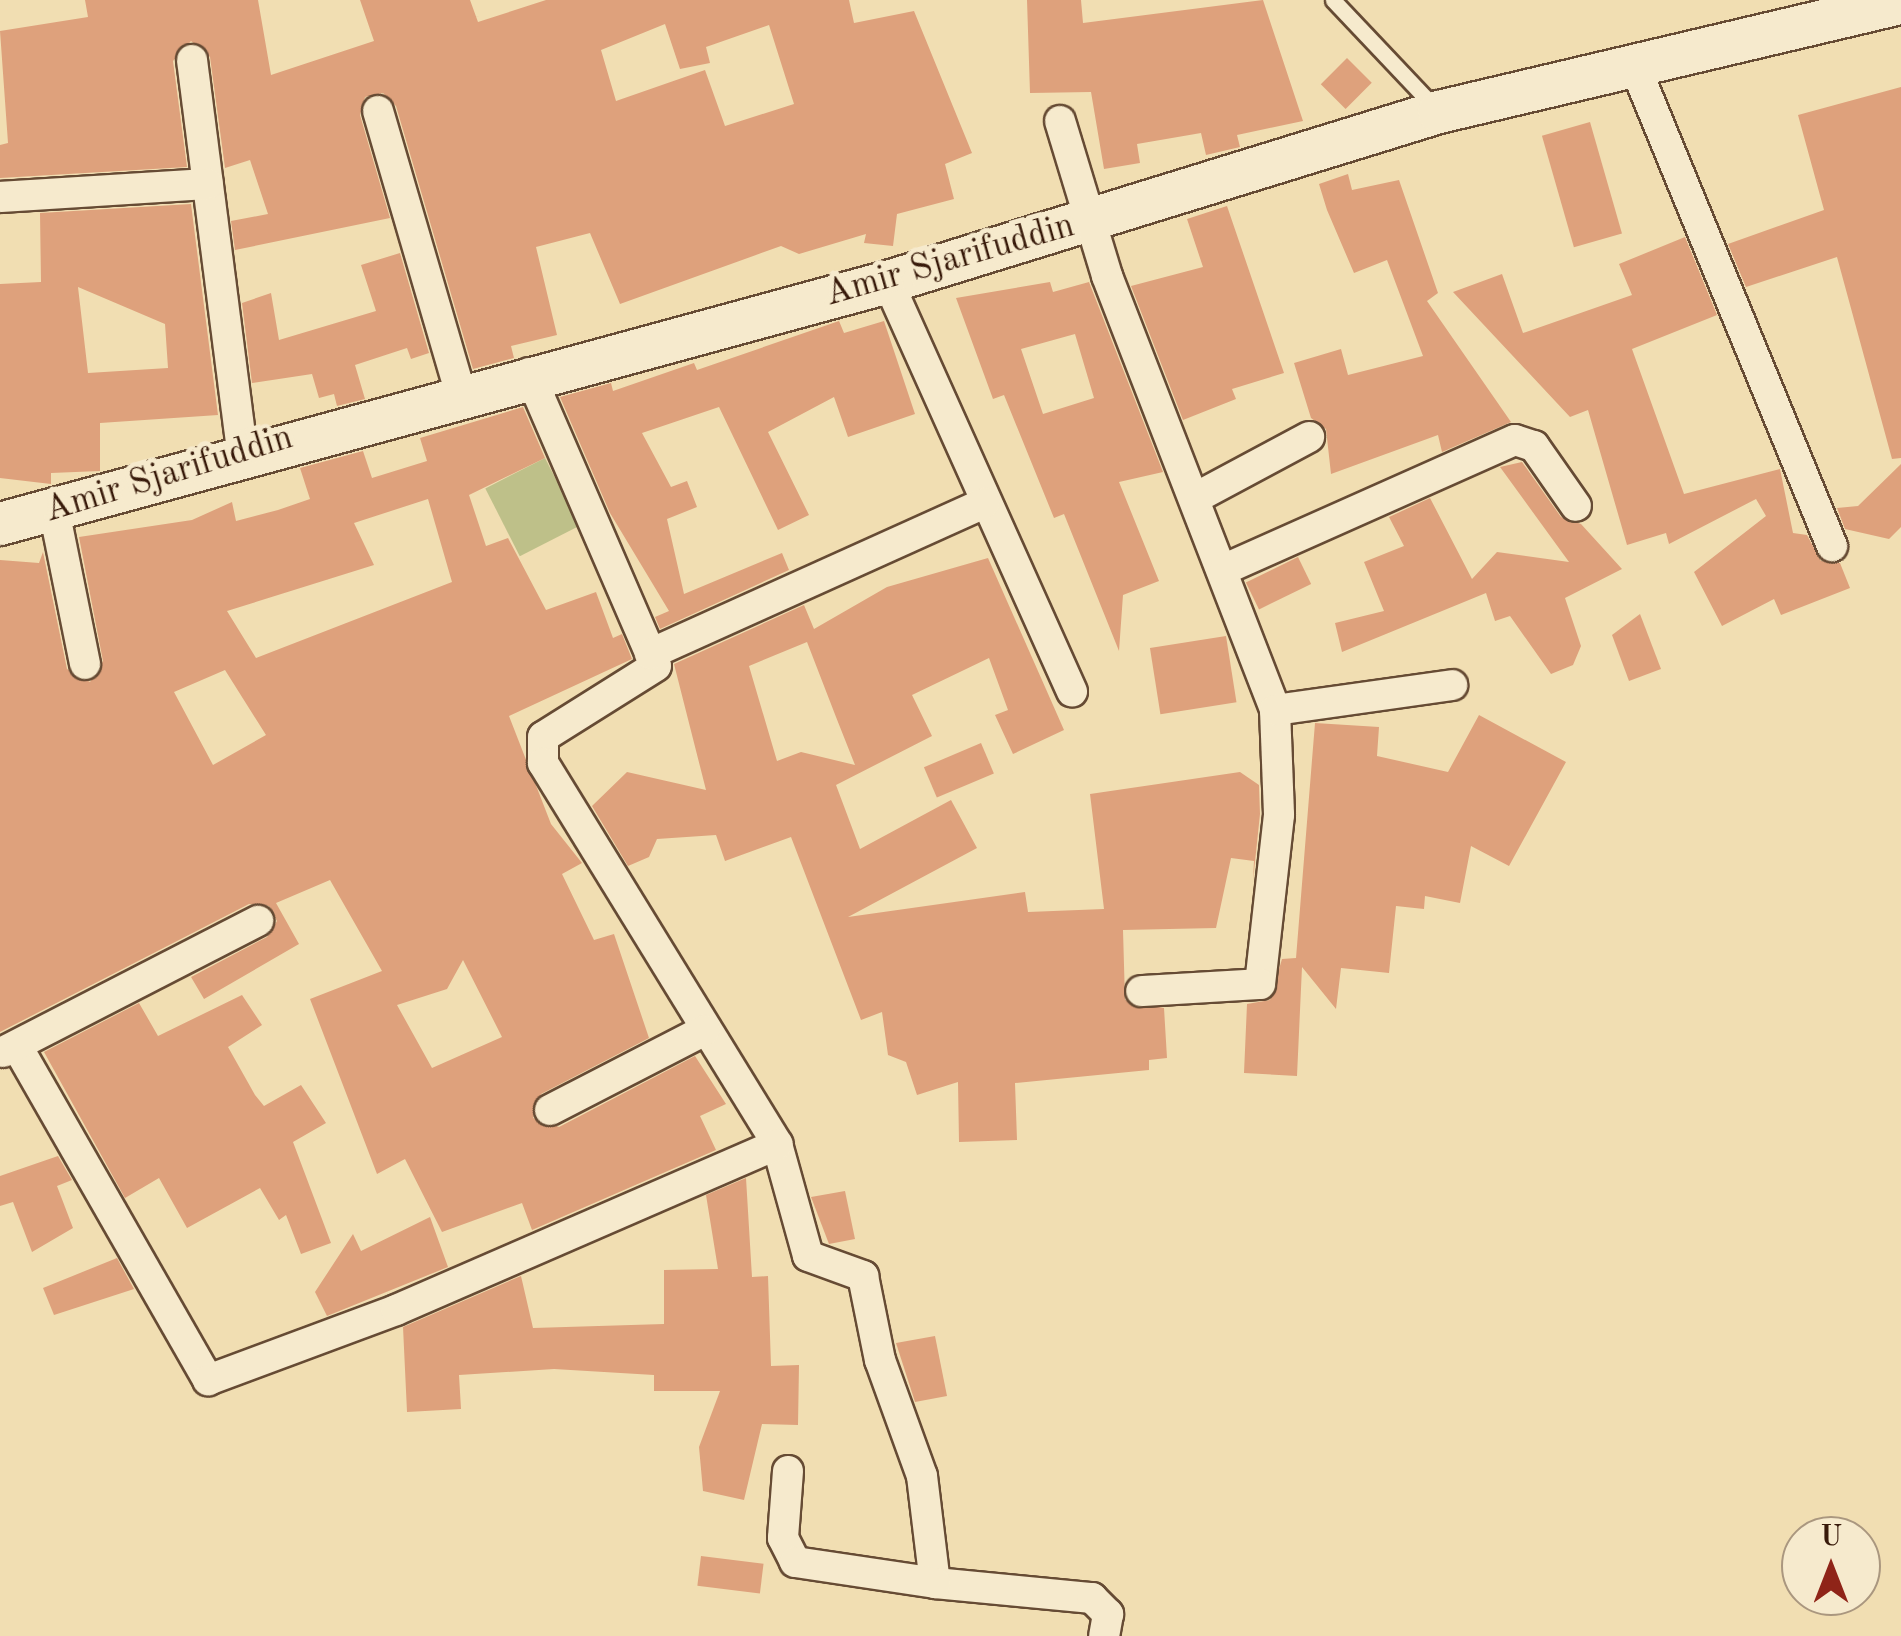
<!DOCTYPE html>
<style>
body{margin:0}
#map{position:relative;width:1901px;height:1636px;overflow:hidden;background:#f1deb2;font-family:"Old Standard TT",serif}
div>[style]{position:absolute}
.green>*{inset:0;background:#bec089;transform-origin:0 0}
.building>*{inset:0;background:#dea17c;transform-origin:0 0}
.roads{filter:drop-shadow(2px 0 #664b34) drop-shadow(-2px 0 #664b34) drop-shadow(0 2px #664b34) drop-shadow(0 -2px #664b34)}
.lane>*{height:15px;margin:-7.5px;padding:0 7.5px;transform-origin:7.5px;border-radius:7.5px;background:#f6eacd}
.street>*{height:30px;margin:-15px;padding:0 15px;transform-origin:15px;border-radius:15px;background:#f6eacd}
.secondary>*{height:42px;margin:-21px;padding:0 21px;transform-origin:21px;border-radius:21px;background:#f6eacd}
span{translate:-50% -50%;white-space:nowrap;text-align:center;line-height:1.15;-webkit-text-stroke:10px #f6eacd;paint-order:stroke}
.street-label{font-size:35px;color:#381a0a}
.north{position:absolute;left:1781px;top:1516px;width:100px;height:100px;box-sizing:border-box;background:#f6eacd;border:2px solid #aa977f;border-radius:50%;rotate:0deg;font-size:28px;font-weight:700;line-height:40px;text-align:center;color:#381a0a}
.north::after{content:'';display:block;margin:auto;width:35px;height:45px;background:#8f2418;clip-path:polygon(50% 0,100% 100%,50% 72%,0 100%)}
</style>
<div id="map">
<div class="green">
<div style="left:545px;top:458px;width:76px;height:67px;rotate:63deg"></div>
</div>
<div class="building">
<div style="clip-path:polygon(evenodd,85px 0,258px 0,271px 75px,374px 41px,360px 0,470px 0,478px 22px,546px 0,849px 0,854px 23px,914px 11px,972px 153px,945px 164px,954px 199px,897px 214px,893px 246px,864px 243px,866px 234px,799px 254px,781px 246px,620px 304px,590px 233px,536px 247px,557px 335px,511px 346px,514px 358px,473px 369px,396px 106px,383px 93px,365px 97px,360px 115px,390px 218px,235px 250px,231px 221px,268px 214px,250px 160px,225px 168px,210px 57px,191px 41px,173px 61px,187px 167px,0 178px,0 145px,8px 143px,0 31px,88px 17px,85px 0,665px 24px,680px 69px,710px 63px,706px 47px,769px 25px,794px 104px,725px 126px,705px 70px,616px 101px,601px 50px,665px 24px)"></div>
<div style="clip-path:polygon(1027px 0,1081px 0,1083px 23px,1263px 0,1303px 121px,1237px 135px,1240px 147px,1206px 155px,1201px 133px,1137px 144px,1140px 163px,1104px 169px,1091px 92px,1030px 93px)"></div>
<div style="left:1347px;top:58px;width:35px;height:37px;rotate:45deg"></div>
<div style="clip-path:polygon(1901px 87px,1901px 458px,1892px 459px,1837px 257px,1746px 287px,1728px 244px,1824px 210px,1798px 115px)"></div>
<div style="left:1590px;top:122px;width:116px;height:50px;rotate:74deg"></div>
<div style="clip-path:polygon(1348px 174px,1352px 190px,1399px 180px,1438px 293px,1427px 301px,1511px 422px,1442px 452px,1438px 435px,1331px 474px,1326px 429px,1311px 418px,1294px 363px,1341px 349px,1348px 375px,1423px 356px,1387px 260px,1354px 273px,1327px 210px,1319px 184px)"></div>
<div style="clip-path:polygon(evenodd,191px 204px,218px 415px,100px 423px,100px 471px,51px 473px,51px 484px,0 478px,0 284px,41px 282px,40px 213px,191px 204px,78px 287px,165px 324px,168px 368px,88px 373px,78px 287px)"></div>
<div style="clip-path:polygon(1227px 206px,1284px 373px,1232px 389px,1236px 399px,1183px 420px,1131px 286px,1203px 267px,1187px 219px)"></div>
<div style="clip-path:polygon(1685px 237px,1717px 315px,1632px 349px,1684px 494px,1780px 469px,1793px 533px,1807px 535px,1821px 561px,1840px 563px,1850px 588px,1781px 615px,1774px 599px,1722px 626px,1694px 572px,1766px 516px,1756px 499px,1669px 544px,1666px 533px,1627px 545px,1588px 410px,1570px 417px,1453px 292px,1502px 274px,1523px 333px,1632px 295px,1619px 264px)"></div>
<div style="clip-path:polygon(400px 253px,429px 353px,411px 359px,407px 348px,355px 365px,365px 399px,337px 406px,334px 394px,319px 398px,312px 374px,252px 383px,242px 303px,271px 293px,279px 340px,376px 311px,361px 265px)"></div>
<div style="clip-path:polygon(evenodd,1050px 282px,1053px 292px,1089px 282px,1163px 472px,1119px 482px,1159px 581px,1123px 595px,1119px 651px,1064px 514px,1054px 518px,1004px 395px,993px 399px,956px 298px,1050px 282px,1075px 334px,1094px 398px,1043px 414px,1021px 349px,1075px 334px)"></div>
<div style="clip-path:polygon(839px 321px,844px 333px,884px 321px,915px 414px,848px 437px,834px 397px,768px 432px,809px 515px,778px 530px,719px 407px,642px 433px,671px 487px,687px 481px,697px 507px,667px 519px,684px 594px,782px 553px,789px 570px,660px 629px,655px 617px,669px 611px,610px 513px,560px 397px,611px 383px,613px 391px,694px 363px,697px 370px)"></div>
<div style="clip-path:polygon(evenodd,523px 407px,545px 458px,469px 495px,486px 546px,508px 538px,546px 610px,596px 592px,613px 638px,622px 634px,632px 659px,509px 716px,551px 824px,582px 863px,562px 874px,594px 940px,614px 934px,649px 1038px,541px 1094px,533px 1118px,559px 1127px,695px 1056px,726px 1104px,700px 1116px,716px 1150px,532px 1230px,522px 1203px,442px 1232px,405px 1159px,377px 1174px,310px 999px,382px 971px,330px 880px,276px 903px,299px 944px,204px 999px,191px 977px,267px 937px,277px 921px,269px 906px,249px 904px,0 1032px,0 560px,39px 563px,43px 552px,67px 669px,90px 682px,103px 661px,79px 537px,192px 520px,232px 502px,236px 521px,278px 510px,310px 499px,300px 468px,363px 451px,372px 478px,427px 461px,420px 438px,523px 407px,428px 499px,452px 582px,256px 658px,227px 611px,374px 565px,354px 523px,428px 499px,523px 407px,225px 670px,266px 735px,213px 765px,174px 692px,225px 670px,523px 407px,463px 960px,502px 1037px,432px 1068px,397px 1005px,447px 989px,463px 960px)"></div>
<div style="clip-path:polygon(1522px 462px,1561px 517px,1581px 524px,1622px 569px,1565px 598px,1581px 646px,1573px 665px,1551px 674px,1510px 616px,1495px 621px,1486px 593px,1342px 652px,1335px 623px,1384px 611px,1364px 562px,1404px 546px,1389px 517px,1430px 498px,1472px 579px,1497px 552px,1569px 562px,1500px 467px)"></div>
<div style="clip-path:polygon(1901px 464px,1901px 527px,1889px 539px,1845px 529px,1837px 508px,1858px 506px)"></div>
<div style="left:1298px;top:557px;width:30px;height:58px;rotate:64deg"></div>
<div style="clip-path:polygon(evenodd,988px 558px,1064px 730px,1013px 754px,995px 715px,1008px 710px,989px 658px,912px 695px,932px 736px,836px 785px,860px 849px,951px 800px,977px 848px,848px 917px,1025px 892px,1028px 912px,1104px 909px,1090px 794px,1240px 772px,1259px 785px,1260px 814px,1253px 881px,1254px 861px,1231px 858px,1216px 928px,1123px 930px,1125px 1000px,1164px 1008px,1167px 1058px,1149px 1060px,1149px 1070px,1015px 1083px,1017px 1140px,959px 1142px,958px 1082px,917px 1095px,906px 1062px,888px 1055px,882px 1012px,861px 1020px,791px 837px,725px 861px,716px 835px,657px 839px,649px 857px,628px 866px,592px 806px,627px 772px,706px 790px,674px 664px,804px 605px,814px 629px,887px 587px,988px 558px,807px 642px,836px 717px,855px 765px,801px 752px,777px 761px,749px 666px,807px 642px)"></div>
<div style="clip-path:polygon(1640px 614px,1661px 669px,1629px 681px,1612px 635px)"></div>
<div style="left:1226px;top:636px;width:67px;height:77px;rotate:81deg"></div>
<div style="clip-path:polygon(1479px 715px,1566px 762px,1509px 866px,1471px 846px,1460px 903px,1425px 896px,1424px 909px,1396px 906px,1389px 973px,1341px 968px,1336px 1009px,1302px 967px,1297px 1076px,1244px 1073px,1247px 1004px,1270px 1000px,1282px 959px,1296px 958px,1315px 723px,1379px 727px,1377px 756px,1448px 772px)"></div>
<div style="left:981px;top:743px;width:33px;height:62px;rotate:67deg"></div>
<div style="clip-path:polygon(242px 995px,262px 1025px,228px 1047px,255px 1095px,264px 1106px,301px 1085px,326px 1123px,293px 1142px,331px 1243px,301px 1254px,286px 1215px,279px 1220px,260px 1188px,187px 1228px,159px 1178px,125px 1198px,44px 1052px,139px 1003px,158px 1036px)"></div>
<div style="clip-path:polygon(58px 1156px,72px 1180px,57px 1186px,73px 1228px,32px 1252px,13px 1202px,0 1206px,0 1176px)"></div>
<div style="clip-path:polygon(746px 1178px,752px 1277px,768px 1276px,771px 1366px,799px 1365px,798px 1425px,762px 1424px,744px 1500px,703px 1491px,699px 1447px,720px 1391px,654px 1391px,654px 1375px,554px 1369px,459px 1375px,461px 1409px,407px 1412px,403px 1327px,521px 1276px,533px 1328px,664px 1324px,664px 1270px,718px 1269px,706px 1195px)"></div>
<div style="clip-path:polygon(845px 1191px,855px 1239px,829px 1244px,811px 1197px)"></div>
<div style="clip-path:polygon(430px 1217px,448px 1267px,327px 1316px,315px 1292px,353px 1234px,361px 1251px)"></div>
<div style="clip-path:polygon(117px 1258px,134px 1289px,54px 1315px,43px 1288px)"></div>
<div style="clip-path:polygon(935px 1336px,947px 1396px,915px 1402px,896px 1343px)"></div>
<div style="left:701px;top:1556px;width:63px;height:30px;rotate:7deg"></div>
</div>
<div class="roads">
<div class="lane">
<div style="left:1333px;top:0;width:151px;rotate:46.6deg"></div>
</div>
<div class="street">
<div style="left:192px;top:60px;width:396px;rotate:82.7deg"></div>
<div style="left:1636px;top:69px;width:516px;rotate:67.66deg"></div>
<div style="left:378px;top:111px;width:293px;rotate:73.7deg"></div>
<div style="left:1060px;top:121px;width:162px;rotate:73.1deg"></div>
<div style="left:1107px;top:276px;width:465px;rotate:68.8deg"></div>
<div style="left:1275px;top:710px;width:105px;rotate:87.8deg"></div>
<div style="left:1279px;top:815px;width:170px;rotate:96.4deg"></div>
<div style="left:1260px;top:984px;width:119px;rotate:176.6deg"></div>
<div style="left:0;top:197px;width:208px;rotate:-3.6deg"></div>
<div style="left:888px;top:282px;width:449px;rotate:65.8deg"></div>
<div style="left:529px;top:373px;width:319px;rotate:66.6deg"></div>
<div style="left:656px;top:666px;width:133px;rotate:147.9deg"></div>
<div style="left:543px;top:737px;width:26px;rotate:90deg"></div>
<div style="left:543px;top:763px;width:447px;rotate:58.4deg"></div>
<div style="left:777px;top:1144px;width:116px;rotate:74.5deg"></div>
<div style="left:808px;top:1256px;width:59px;rotate:20deg"></div>
<div style="left:863px;top:1276px;width:86px;rotate:78.6deg"></div>
<div style="left:880px;top:1360px;width:123px;rotate:70.1deg"></div>
<div style="left:922px;top:1476px;width:108px;rotate:83.1deg"></div>
<div style="left:935px;top:1583px;width:158px;rotate:5.5deg"></div>
<div style="left:1092px;top:1598px;width:23px;rotate:45deg"></div>
<div style="left:1108px;top:1614px;width:22px;rotate:100deg"></div>
<div style="left:1199px;top:496px;width:125px;rotate:-28.2deg"></div>
<div style="left:54px;top:510px;width:157px;rotate:78.6deg"></div>
<div style="left:1225px;top:569px;width:317px;rotate:-24deg"></div>
<div style="left:1515px;top:440px;width:20px;rotate:18deg"></div>
<div style="left:1534px;top:446px;width:73px;rotate:55deg"></div>
<div style="left:650px;top:654px;width:367px;rotate:-24.3deg"></div>
<div style="left:1275px;top:710px;width:179px;rotate:-8deg"></div>
<div style="left:18px;top:1048px;width:383px;rotate:60.2deg"></div>
<div style="left:208px;top:1380px;width:201px;rotate:-20.4deg"></div>
<div style="left:396px;top:1310px;width:416px;rotate:-23.5deg"></div>
<div style="left:3px;top:1052px;width:287px;rotate:-27.2deg"></div>
<div style="left:550px;top:1110px;width:174px;rotate:-27.3deg"></div>
<div style="left:788px;top:1471px;width:67px;rotate:94.3deg"></div>
<div style="left:783px;top:1538px;width:27px;rotate:63deg"></div>
<div style="left:795px;top:1562px;width:142px;rotate:8.5deg"></div>
</div>
<div class="secondary">
<div style="left:0;top:524px;width:920px;rotate:-15.24deg"></div>
<div style="left:888px;top:282px;width:577px;rotate:-17.15deg"></div>
<div style="left:1439px;top:112px;width:475px;rotate:-13.3deg"></div>
</div>
</div>
<div class="street-label">
<span style="left:950px;top:261px;rotate:-16deg">Amir Sjarifuddin</span>
<span style="left:169px;top:475px;rotate:-17deg">Amir Sjarifuddin</span>
</div>
<div class="north">U</div>
</div>
